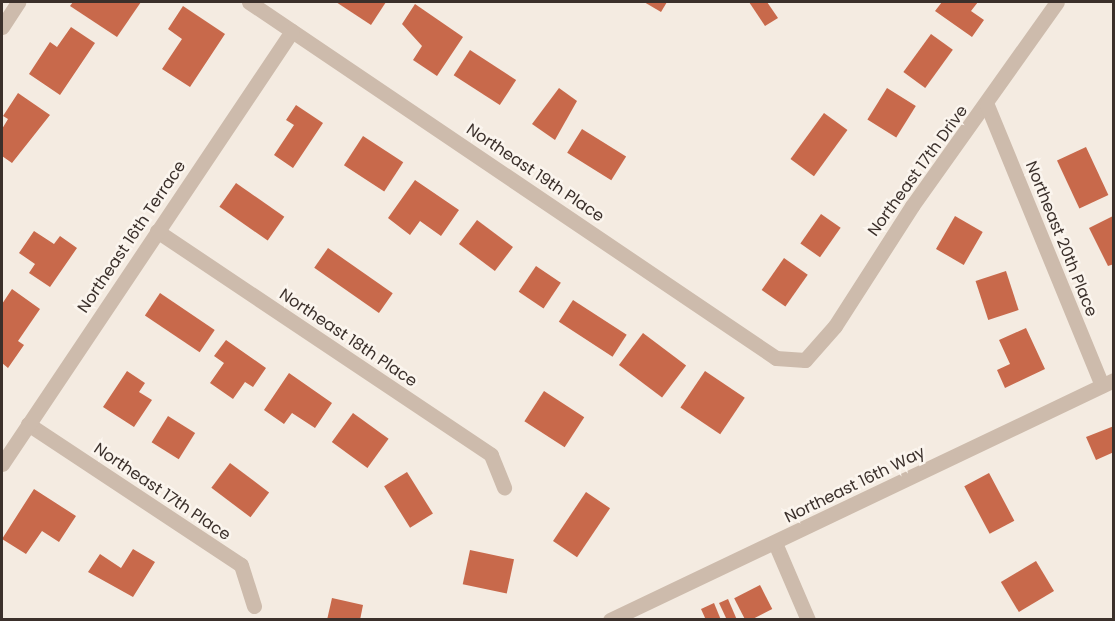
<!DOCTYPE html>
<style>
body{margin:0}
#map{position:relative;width:1115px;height:621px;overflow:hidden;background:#f4ebe1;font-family:Poppins,sans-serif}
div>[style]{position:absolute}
.building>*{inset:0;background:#c8694b;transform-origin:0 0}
.minor>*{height:15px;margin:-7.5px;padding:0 7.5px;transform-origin:7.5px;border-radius:7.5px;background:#cdbbac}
span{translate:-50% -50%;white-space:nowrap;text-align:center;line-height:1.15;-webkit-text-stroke:5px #fbf5ee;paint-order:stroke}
.street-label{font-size:16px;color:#3b302b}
.frame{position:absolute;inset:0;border:3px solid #3b302b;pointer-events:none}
</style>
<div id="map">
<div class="building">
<div style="clip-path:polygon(73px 2px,141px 2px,117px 37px,70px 6px)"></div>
<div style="clip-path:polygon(336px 2px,386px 2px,371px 25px)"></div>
<div style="clip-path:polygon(644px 2px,667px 2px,661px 12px)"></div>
<div style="clip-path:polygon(749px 2px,767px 2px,778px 18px,765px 26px)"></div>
<div style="clip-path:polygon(942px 2px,978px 2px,971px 11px,984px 20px,972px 37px,935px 11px)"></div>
<div style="clip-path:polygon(415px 4px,463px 37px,437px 76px,413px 60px,422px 46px,402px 24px)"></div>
<div style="clip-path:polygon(183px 6px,225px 34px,190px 87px,162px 69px,182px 39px,168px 29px)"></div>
<div style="clip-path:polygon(71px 27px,95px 43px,60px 95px,29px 74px,50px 42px,57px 47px)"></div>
<div style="left:931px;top:34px;width:27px;height:47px;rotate:36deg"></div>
<div style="left:470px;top:50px;width:55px;height:30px;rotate:33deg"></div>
<div style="clip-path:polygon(559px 88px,577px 101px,555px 140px,532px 124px)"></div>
<div style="left:887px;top:88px;width:34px;height:37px;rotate:32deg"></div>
<div style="clip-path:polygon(18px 93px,50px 115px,12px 163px,2px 156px,2px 129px,8px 119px,3px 116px)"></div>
<div style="clip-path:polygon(296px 105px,323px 123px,293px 168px,274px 155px,294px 125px,286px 120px)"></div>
<div style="left:824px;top:113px;width:29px;height:57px;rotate:36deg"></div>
<div style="left:582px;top:129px;width:52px;height:28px;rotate:32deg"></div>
<div style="left:363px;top:136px;width:48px;height:35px;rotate:33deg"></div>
<div style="left:1086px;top:147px;width:53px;height:32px;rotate:65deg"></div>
<div style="clip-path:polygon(415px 180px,459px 210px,441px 236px,420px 221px,410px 235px,388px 218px)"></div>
<div style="left:236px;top:183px;width:59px;height:29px;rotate:35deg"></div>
<div style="left:821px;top:214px;width:24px;height:36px;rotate:35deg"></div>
<div style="left:955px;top:216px;width:32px;height:38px;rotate:30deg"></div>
<div style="clip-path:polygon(1113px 216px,1114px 264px,1108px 266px,1089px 228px)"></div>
<div style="left:477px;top:220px;width:45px;height:30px;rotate:37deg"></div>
<div style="clip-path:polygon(34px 231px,54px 244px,60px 236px,77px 248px,50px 287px,29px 273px,35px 264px,19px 253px)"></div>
<div style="left:328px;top:248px;width:79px;height:24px;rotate:35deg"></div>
<div style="left:784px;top:258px;width:29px;height:39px;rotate:35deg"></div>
<div style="left:536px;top:266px;width:30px;height:31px;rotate:34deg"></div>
<div style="left:1006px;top:271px;width:41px;height:32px;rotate:72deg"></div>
<div style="clip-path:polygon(12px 289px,40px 309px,18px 341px,24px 345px,8px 368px,2px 363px,2px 304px)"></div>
<div style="left:160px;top:293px;width:66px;height:27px;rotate:34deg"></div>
<div style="left:573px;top:300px;width:64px;height:26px;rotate:33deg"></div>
<div style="clip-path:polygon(1026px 328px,1045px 369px,1005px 388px,997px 370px,1010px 364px,999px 340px)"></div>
<div style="left:643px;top:333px;width:54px;height:40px;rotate:37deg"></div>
<div style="clip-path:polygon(226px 340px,266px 368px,253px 387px,245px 382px,233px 399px,210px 383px,224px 363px,214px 356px)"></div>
<div style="clip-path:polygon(127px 371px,145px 383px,139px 392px,152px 400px,134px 427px,103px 407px)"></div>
<div style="left:705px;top:371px;width:48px;height:44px;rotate:34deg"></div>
<div style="clip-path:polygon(289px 373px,332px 403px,315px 428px,292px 413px,284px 424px,264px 410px)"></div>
<div style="left:544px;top:391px;width:48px;height:36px;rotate:33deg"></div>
<div style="left:353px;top:413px;width:44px;height:36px;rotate:36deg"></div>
<div style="left:168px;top:416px;width:32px;height:31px;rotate:32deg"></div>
<div style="clip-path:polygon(1114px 426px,1114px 452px,1096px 460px,1086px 437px)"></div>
<div style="left:230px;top:463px;width:49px;height:31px;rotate:37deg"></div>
<div style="left:407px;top:472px;width:49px;height:27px;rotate:58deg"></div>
<div style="left:989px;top:473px;width:54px;height:28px;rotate:62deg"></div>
<div style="clip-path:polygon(34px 489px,76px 516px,59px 542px,42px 531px,26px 554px,2px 539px)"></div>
<div style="left:586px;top:492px;width:29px;height:59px;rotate:34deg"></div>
<div style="clip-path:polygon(133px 549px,155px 562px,133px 597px,88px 572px,100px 554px,121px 568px)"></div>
<div style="left:470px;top:550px;width:45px;height:35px;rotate:12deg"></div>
<div style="left:1036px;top:561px;width:35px;height:41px;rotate:59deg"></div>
<div style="left:760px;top:585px;width:27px;height:29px;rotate:63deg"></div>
<div style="clip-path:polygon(332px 598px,363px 605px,360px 620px,327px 620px)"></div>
<div style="clip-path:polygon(728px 599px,737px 620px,727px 620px,719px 603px)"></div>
<div style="clip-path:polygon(714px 603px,721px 620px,706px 620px,701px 609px)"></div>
</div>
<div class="minor">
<div style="left:249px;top:2px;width:636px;rotate:34.04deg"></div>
<div style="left:776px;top:358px;width:29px;rotate:4deg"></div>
<div style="left:805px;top:360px;width:45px;rotate:-48.6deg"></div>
<div style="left:835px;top:326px;width:143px;rotate:-57.3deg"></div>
<div style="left:912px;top:206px;width:250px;rotate:-54.6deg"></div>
<div style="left:2px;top:27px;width:30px;rotate:-57deg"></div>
<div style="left:987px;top:105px;width:303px;rotate:67.7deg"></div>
<div style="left:157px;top:231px;width:402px;rotate:33.8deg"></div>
<div style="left:491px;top:455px;width:35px;rotate:68deg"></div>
<div style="left:28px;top:424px;width:255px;rotate:33.5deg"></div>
<div style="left:241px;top:565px;width:43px;rotate:72.4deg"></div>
<div style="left:2px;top:464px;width:521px;rotate:-56.19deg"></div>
<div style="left:775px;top:543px;width:84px;rotate:66.8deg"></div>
<div style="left:610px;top:620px;width:558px;rotate:-25.46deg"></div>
</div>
<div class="street-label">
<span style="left:918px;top:171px;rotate:-54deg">Northeast 17th Drive</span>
<span style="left:535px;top:173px;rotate:34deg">Northeast 19th Place</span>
<span style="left:132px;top:237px;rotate:-56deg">Northeast 16th Terrace</span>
<span style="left:1061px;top:239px;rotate:68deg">Northeast 20th Place</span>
<span style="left:348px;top:338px;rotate:34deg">Northeast 18th Place</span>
<span style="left:855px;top:485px;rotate:-26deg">Northeast 16th Way</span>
<span style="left:162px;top:492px;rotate:34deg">Northeast 17th Place</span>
</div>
<div class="frame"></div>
</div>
